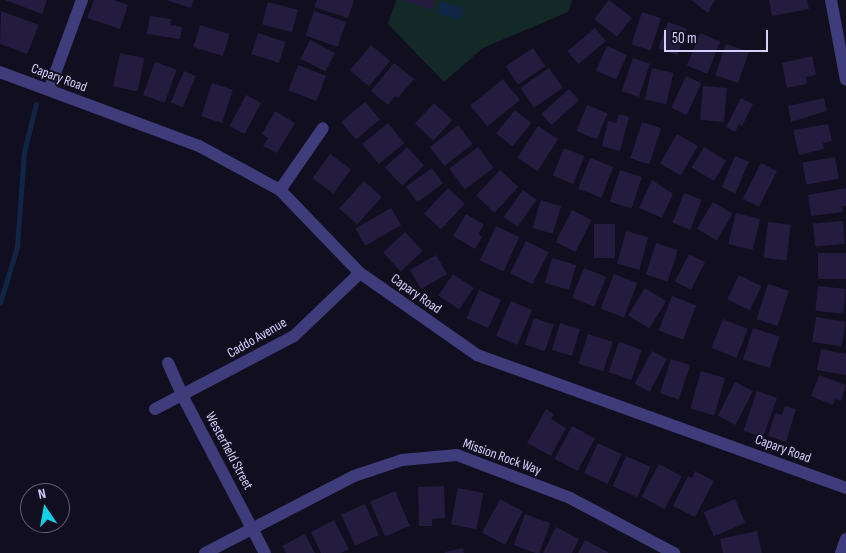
<!DOCTYPE html>
<style>
body{margin:0}
#map{position:relative;width:846px;height:553px;overflow:hidden;background:#110e20;font-family:"Sofia Sans Condensed",sans-serif}
div>[style]{position:absolute}
.green>*{inset:0;background:#122928}
.water>*{inset:0;background:#112645;transform-origin:0 0}
.stream>*{height:4.5px;margin:-2.25px;padding:0 2.25px;transform-origin:2.25px;border-radius:2.25px;background:#112645}
.building>*{inset:0;background:#231c3f;transform-origin:0 0}
.minor>*{height:12px;margin:-6px;padding:0 6px;transform-origin:6px;border-radius:6px;background:#3f3c7b}
span{translate:-50% -50%;white-space:nowrap;text-align:center;line-height:1.15;-webkit-text-stroke:4px #110e20;paint-order:stroke}
.street-label{font-size:14px;color:#d5d0fc}
.north{position:absolute;left:20px;top:483px;width:50px;height:50px;box-sizing:border-box;background:#110e20;border:1px solid #5f5c78;border-radius:50%;rotate:348deg;font-size:14px;font-weight:700;line-height:20px;text-align:center;color:#d5d0fc}
.north::after{content:'';display:block;margin:auto;width:18px;height:22px;background:#10d1e8;clip-path:polygon(50% 0,100% 100%,50% 72%,0 100%)}
.scale{position:absolute;left:664px;top:30px;width:104px;height:22px;box-sizing:border-box;border:2px solid #d5d0fc;border-top:0;padding-left:6px;font-size:15px;line-height:18px;white-space:nowrap;color:#d5d0fc;-webkit-text-stroke:4px #110e20;paint-order:stroke}
</style>
<div id="map">
<div class="green">
<div style="clip-path:polygon(396px 0,572px 0,568px 12px,483px 48px,444px 82px,388px 24px)"></div>
</div>
<div class="water">
<div style="left:441px;top:1px;width:24px;height:13px;rotate:17deg"></div>
</div>
<div class="stream">
<div style="left:0;top:303px;width:59px;rotate:-73.1deg"></div>
<div style="left:17px;top:247px;width:95px;rotate:-85.8deg"></div>
<div style="left:24px;top:152px;width:49px;rotate:-76deg"></div>
</div>
<div class="building">
<div style="clip-path:polygon(5px 0,47px 0,42px 14px)"></div>
<div style="clip-path:polygon(94px 0,113px 0,128px 5px,120px 29px,87px 18px)"></div>
<div style="clip-path:polygon(167px 0,194px 0,191px 8px)"></div>
<div style="clip-path:polygon(317px 0,354px 0,348px 18px,314px 7px)"></div>
<div style="clip-path:polygon(401px 0,435px 0,432px 10px)"></div>
<div style="left:609px;top:0;width:29px;height:24px;rotate:38deg"></div>
<div style="clip-path:polygon(691px 0,715px 0,708px 13px)"></div>
<div style="clip-path:polygon(769px 0,807px 0,809px 9px,772px 16px)"></div>
<div style="left:268px;top:2px;width:31px;height:23px;rotate:15deg"></div>
<div style="clip-path:polygon(1px 11px,39px 25px,27px 54px,0 44px)"></div>
<div style="left:314px;top:11px;width:34px;height:26px;rotate:19deg"></div>
<div style="left:642px;top:12px;width:20px;height:34px;rotate:18deg"></div>
<div style="clip-path:polygon(150px 16px,171px 19px,170px 25px,182px 27px,180px 39px,147px 34px)"></div>
<div style="left:668px;top:22px;width:20px;height:28px;rotate:20deg"></div>
<div style="left:200px;top:25px;width:31px;height:23px;rotate:17deg"></div>
<div style="left:595px;top:28px;width:17px;height:36px;rotate:50deg"></div>
<div style="left:258px;top:33px;width:29px;height:22px;rotate:18deg"></div>
<div style="left:700px;top:33px;width:22px;height:35px;rotate:22deg"></div>
<div style="left:310px;top:40px;width:28px;height:21px;rotate:27deg"></div>
<div style="left:726px;top:44px;width:24px;height:33px;rotate:19deg"></div>
<div style="left:371px;top:45px;width:25px;height:33px;rotate:40deg"></div>
<div style="left:607px;top:46px;width:22px;height:27px;rotate:24deg"></div>
<div style="left:533px;top:48px;width:22px;height:33px;rotate:56deg"></div>
<div style="left:120px;top:53px;width:25px;height:34px;rotate:12deg"></div>
<div style="clip-path:polygon(812px 56px,816px 75px,806px 77px,807px 84px,787px 88px,782px 63px)"></div>
<div style="left:633px;top:58px;width:18px;height:35px;rotate:19deg"></div>
<div style="left:155px;top:62px;width:23px;height:35px;rotate:20deg"></div>
<div style="clip-path:polygon(394px 63px,414px 79px,398px 98px,395px 96px,388px 105px,371px 91px)"></div>
<div style="left:298px;top:65px;width:30px;height:27px;rotate:21deg"></div>
<div style="left:549px;top:68px;width:24px;height:35px;rotate:55deg"></div>
<div style="left:652px;top:68px;width:22px;height:32px;rotate:13deg"></div>
<div style="left:184px;top:71px;width:13px;height:34px;rotate:23deg"></div>
<div style="left:686px;top:76px;width:17px;height:35px;rotate:25deg"></div>
<div style="left:503px;top:79px;width:27px;height:42px;rotate:51deg"></div>
<div style="left:212px;top:83px;width:22px;height:35px;rotate:18deg"></div>
<div style="left:703px;top:86px;width:24px;height:34px;rotate:5deg"></div>
<div style="left:569px;top:89px;width:15px;height:37px;rotate:48deg"></div>
<div style="left:246px;top:95px;width:17px;height:35px;rotate:28deg"></div>
<div style="clip-path:polygon(741px 98px,753px 104px,742px 126px,739px 124px,735px 132px,726px 127px)"></div>
<div style="clip-path:polygon(824px 98px,827px 111px,791px 122px,788px 106px)"></div>
<div style="left:365px;top:102px;width:23px;height:31px;rotate:50deg"></div>
<div style="left:434px;top:103px;width:25px;height:28px;rotate:43deg"></div>
<div style="left:587px;top:105px;width:22px;height:28px;rotate:22deg"></div>
<div style="left:515px;top:110px;width:21px;height:30px;rotate:39deg"></div>
<div style="clip-path:polygon(275px 111px,295px 123px,277px 153px,263px 146px,268px 138px,262px 134px)"></div>
<div style="clip-path:polygon(619px 114px,629px 117px,620px 151px,602px 146px,608px 121px,616px 123px)"></div>
<div style="left:642px;top:122px;width:20px;height:38px;rotate:18deg"></div>
<div style="left:388px;top:123px;width:26px;height:33px;rotate:51deg"></div>
<div style="clip-path:polygon(828px 124px,832px 141px,823px 143px,824px 149px,799px 155px,793px 130px)"></div>
<div style="left:458px;top:125px;width:24px;height:36px;rotate:52deg"></div>
<div style="left:538px;top:126px;width:24px;height:38px;rotate:33deg"></div>
<div style="left:677px;top:134px;width:24px;height:34px;rotate:30deg"></div>
<div style="left:407px;top:147px;width:25px;height:30px;rotate:47deg"></div>
<div style="left:478px;top:147px;width:26px;height:36px;rotate:53deg"></div>
<div style="left:704px;top:147px;width:26px;height:24px;rotate:31deg"></div>
<div style="left:564px;top:148px;width:22px;height:30px;rotate:22deg"></div>
<div style="left:330px;top:154px;width:26px;height:30px;rotate:36deg"></div>
<div style="left:735px;top:156px;width:15px;height:34px;rotate:23deg"></div>
<div style="left:835px;top:157px;width:22px;height:33px;rotate:80deg"></div>
<div style="left:590px;top:158px;width:25px;height:33px;rotate:21deg"></div>
<div style="left:761px;top:163px;width:18px;height:40px;rotate:27deg"></div>
<div style="left:432px;top:168px;width:19px;height:32px;rotate:54deg"></div>
<div style="left:500px;top:170px;width:25px;height:35px;rotate:43deg"></div>
<div style="left:620px;top:170px;width:23px;height:33px;rotate:18deg"></div>
<div style="clip-path:polygon(652px 180px,673px 194px,662px 218px,639px 208px)"></div>
<div style="left:364px;top:181px;width:24px;height:37px;rotate:42deg"></div>
<div style="left:448px;top:188px;width:23px;height:35px;rotate:43deg"></div>
<div style="clip-path:polygon(846px 188px,846px 206px,842px 206px,843px 212px,811px 216px,808px 195px)"></div>
<div style="left:523px;top:190px;width:17px;height:33px;rotate:36deg"></div>
<div style="left:684px;top:193px;width:19px;height:32px;rotate:21deg"></div>
<div style="left:541px;top:200px;width:21px;height:29px;rotate:17deg"></div>
<div style="left:713px;top:202px;width:23px;height:31px;rotate:31deg"></div>
<div style="left:391px;top:208px;width:20px;height:41px;rotate:60deg"></div>
<div style="left:572px;top:210px;width:22px;height:36px;rotate:27deg"></div>
<div style="left:736px;top:213px;width:25px;height:32px;rotate:14deg"></div>
<div style="clip-path:polygon(466px 214px,484px 225px,478px 234px,482px 237px,475px 249px,453px 236px)"></div>
<div style="left:843px;top:221px;width:23px;height:30px;rotate:85deg"></div>
<div style="left:768px;top:222px;width:23px;height:36px;rotate:7deg"></div>
<div style="left:594px;top:224px;width:21px;height:34px"></div>
<div style="left:496px;top:226px;width:26px;height:38px;rotate:25deg"></div>
<div style="left:626px;top:231px;width:23px;height:34px;rotate:15deg"></div>
<div style="left:405px;top:232px;width:26px;height:30px;rotate:47deg"></div>
<div style="left:526px;top:241px;width:25px;height:36px;rotate:26deg"></div>
<div style="left:656px;top:243px;width:23px;height:33px;rotate:18deg"></div>
<div style="left:846px;top:253px;width:26px;height:28px;rotate:90deg"></div>
<div style="left:689px;top:254px;width:18px;height:31px;rotate:27deg"></div>
<div style="left:436px;top:255px;width:22px;height:30px;rotate:60deg"></div>
<div style="left:552px;top:258px;width:25px;height:26px;rotate:16deg"></div>
<div style="left:584px;top:268px;width:24px;height:32px;rotate:22deg"></div>
<div style="left:453px;top:274px;width:25px;height:26px;rotate:34deg"></div>
<div style="left:614px;top:274px;width:25px;height:37px;rotate:21deg"></div>
<div style="left:739px;top:275px;width:25px;height:27px;rotate:26deg"></div>
<div style="left:768px;top:284px;width:22px;height:37px;rotate:18deg"></div>
<div style="left:818px;top:286px;width:28px;height:25px;rotate:6deg"></div>
<div style="left:645px;top:288px;width:25px;height:32px;rotate:32deg"></div>
<div style="left:479px;top:290px;width:24px;height:31px;rotate:24deg"></div>
<div style="left:672px;top:296px;width:26px;height:37px;rotate:21deg"></div>
<div style="left:511px;top:301px;width:23px;height:38px;rotate:23deg"></div>
<div style="left:816px;top:317px;width:30px;height:25px;rotate:9deg"></div>
<div style="left:534px;top:318px;width:21px;height:28px;rotate:19deg"></div>
<div style="left:723px;top:319px;width:27px;height:31px;rotate:22deg"></div>
<div style="left:560px;top:323px;width:21px;height:28px;rotate:17deg"></div>
<div style="left:753px;top:328px;width:28px;height:33px;rotate:18deg"></div>
<div style="left:588px;top:334px;width:26px;height:31px;rotate:18deg"></div>
<div style="left:619px;top:342px;width:24px;height:32px;rotate:19deg"></div>
<div style="clip-path:polygon(821px 349px,846px 354px,846px 375px,817px 370px)"></div>
<div style="left:652px;top:351px;width:17px;height:37px;rotate:28deg"></div>
<div style="left:671px;top:359px;width:20px;height:36px;rotate:18deg"></div>
<div style="left:701px;top:371px;width:25px;height:39px;rotate:16deg"></div>
<div style="clip-path:polygon(819px 375px,846px 385px,841px 401px,835px 399px,833px 405px,811px 396px)"></div>
<div style="left:735px;top:382px;width:20px;height:38px;rotate:27deg"></div>
<div style="left:757px;top:391px;width:21px;height:42px;rotate:19deg"></div>
<div style="clip-path:polygon(785px 406px,796px 409px,786px 442px,768px 436px,775px 413px,782px 415px)"></div>
<div style="clip-path:polygon(546px 409px,554px 414px,551px 419px,566px 428px,551px 456px,527px 443px)"></div>
<div style="left:572px;top:426px;width:26px;height:37px;rotate:28deg"></div>
<div style="left:598px;top:443px;width:26px;height:33px;rotate:25deg"></div>
<div style="left:626px;top:456px;width:27px;height:33px;rotate:24deg"></div>
<div style="left:659px;top:464px;width:26px;height:37px;rotate:28deg"></div>
<div style="clip-path:polygon(695px 471px,714px 481px,695px 517px,673px 506px,688px 476px,692px 478px)"></div>
<div style="clip-path:polygon(444px 486px,445px 518px,432px 519px,432px 526px,419px 526px,418px 487px)"></div>
<div style="left:458px;top:488px;width:26px;height:37px;rotate:11deg"></div>
<div style="left:395px;top:491px;width:38px;height:27px;rotate:67deg"></div>
<div style="left:500px;top:499px;width:26px;height:38px;rotate:28deg"></div>
<div style="left:735px;top:499px;width:26px;height:34px;rotate:67deg"></div>
<div style="left:365px;top:504px;width:34px;height:26px;rotate:66deg"></div>
<div style="left:525px;top:514px;width:27px;height:33px;rotate:20deg"></div>
<div style="clip-path:polygon(334px 520px,349px 549px,341px 553px,321px 553px,311px 532px)"></div>
<div style="clip-path:polygon(556px 527px,579px 539px,572px 553px,543px 553px)"></div>
<div style="clip-path:polygon(757px 531px,762px 553px,723px 553px,720px 539px)"></div>
<div style="clip-path:polygon(305px 534px,315px 553px,286px 553px,282px 546px)"></div>
<div style="clip-path:polygon(585px 540px,608px 552px,608px 553px,578px 553px)"></div>
<div style="clip-path:polygon(463px 548px,464px 553px,445px 553px,445px 552px)"></div>
</div>
<div class="minor">
<div style="left:831px;top:0;width:81px;rotate:79.4deg"></div>
<div style="left:0;top:72px;width:212px;rotate:20.4deg"></div>
<div style="left:199px;top:146px;width:92px;rotate:28.5deg"></div>
<div style="left:280px;top:190px;width:115px;rotate:46.1deg"></div>
<div style="left:360px;top:273px;width:143px;rotate:35deg"></div>
<div style="left:477px;top:355px;width:392px;rotate:19.8deg"></div>
<div style="left:49px;top:90px;width:96px;rotate:-69.9deg"></div>
<div style="left:280px;top:190px;width:75px;rotate:-55.3deg"></div>
<div style="left:168px;top:363px;width:37px;rotate:66deg"></div>
<div style="left:183px;top:397px;width:176px;rotate:62.3deg"></div>
<div style="left:155px;top:409px;width:157px;rotate:-27.7deg"></div>
<div style="left:294px;top:336px;width:91px;rotate:-43.7deg"></div>
<div style="left:205px;top:553px;width:168px;rotate:-27.3deg"></div>
<div style="left:354px;top:476px;width:51px;rotate:-18.4deg"></div>
<div style="left:402px;top:460px;width:55px;rotate:-5.2deg"></div>
<div style="left:457px;top:455px;width:121px;rotate:20.8deg"></div>
<div style="left:570px;top:498px;width:118px;rotate:27.9deg"></div>
<div style="left:841px;top:553px;width:15px;rotate:-70deg"></div>
</div>
<div class="street-label">
<span style="left:59px;top:78px;rotate:20deg">Capary Road</span>
<span style="left:416px;top:294px;rotate:35deg">Capary Road</span>
<span style="left:257px;top:338px;rotate:-30deg">Caddo Avenue</span>
<span style="left:783px;top:449px;rotate:20deg">Capary Road</span>
<span style="left:229px;top:451px;rotate:62deg">Westerfield Street</span>
<span style="left:502px;top:457px;rotate:20deg">Mission Rock Way</span>
</div>
<div class="north">N</div>
<div class="scale">50 m</div>
</div>
